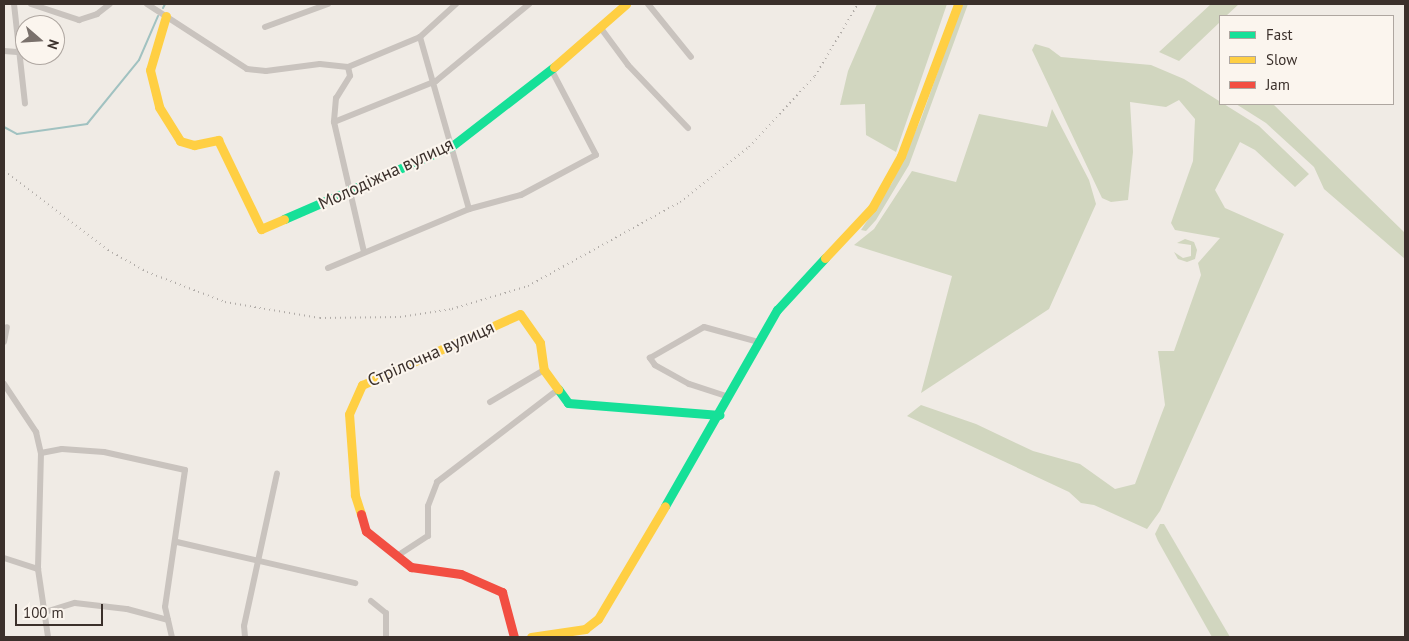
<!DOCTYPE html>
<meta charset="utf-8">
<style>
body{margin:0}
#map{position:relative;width:1409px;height:641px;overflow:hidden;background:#f0ebe5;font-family:"PT Sans",sans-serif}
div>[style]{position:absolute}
.green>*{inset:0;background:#d1d6bf}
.stream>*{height:2px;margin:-1px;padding:0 1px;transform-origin:1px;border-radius:1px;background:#a1c2c1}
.street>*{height:6px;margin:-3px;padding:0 3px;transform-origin:3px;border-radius:3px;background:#c9c3be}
.fast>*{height:9px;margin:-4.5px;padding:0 4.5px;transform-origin:4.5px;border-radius:4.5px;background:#16e098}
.slow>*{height:9px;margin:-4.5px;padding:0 4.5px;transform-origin:4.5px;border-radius:4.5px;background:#ffcf43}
.jam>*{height:9px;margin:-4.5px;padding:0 4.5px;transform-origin:4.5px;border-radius:4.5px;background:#f24e42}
.rail>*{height:2px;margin-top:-1px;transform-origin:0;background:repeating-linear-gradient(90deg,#b1aca8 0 1px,transparent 0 5px)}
span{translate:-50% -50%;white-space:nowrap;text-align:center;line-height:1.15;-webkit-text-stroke:4px #fbf5ee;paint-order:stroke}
.street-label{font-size:18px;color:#3b302b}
.frame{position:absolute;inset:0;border:5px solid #3b302b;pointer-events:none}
.legend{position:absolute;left:1219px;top:15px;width:175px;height:90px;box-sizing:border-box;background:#fbf5ee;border:1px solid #aea6a0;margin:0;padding:6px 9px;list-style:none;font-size:15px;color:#3b302b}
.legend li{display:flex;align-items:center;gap:10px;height:25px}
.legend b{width:25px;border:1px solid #aea6a0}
.north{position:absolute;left:15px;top:15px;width:50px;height:50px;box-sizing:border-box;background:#fbf5ee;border:1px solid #aea6a0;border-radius:50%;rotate:109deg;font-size:14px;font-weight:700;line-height:20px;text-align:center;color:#3b302b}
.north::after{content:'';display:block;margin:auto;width:18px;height:22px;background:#7a716c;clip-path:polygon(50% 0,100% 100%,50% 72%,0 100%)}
.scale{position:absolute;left:15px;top:604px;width:88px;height:22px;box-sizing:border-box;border:2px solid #3b302b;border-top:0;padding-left:6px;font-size:15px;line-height:18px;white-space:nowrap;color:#3b302b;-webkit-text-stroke:4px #fbf5ee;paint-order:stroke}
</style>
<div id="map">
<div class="green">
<div style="clip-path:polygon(877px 4px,947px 4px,896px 152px,866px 135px,865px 104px,840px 105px,848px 71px)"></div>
<div style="clip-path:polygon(962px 4px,968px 4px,909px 165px,876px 220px,866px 231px,861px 230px,892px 183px,921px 119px)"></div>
<div style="clip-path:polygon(1211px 4px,1239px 4px,1226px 16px,1220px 16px,1220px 22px,1179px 61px,1159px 52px)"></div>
<div style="clip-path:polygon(1035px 44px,1049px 48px,1061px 57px,1151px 65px,1184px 79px,1259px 126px,1309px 174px,1295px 187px,1255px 150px,1240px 142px,1215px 190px,1225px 208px,1284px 234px,1160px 511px,1147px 529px,1094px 505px,1081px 503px,1069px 492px,907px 416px,921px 405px,976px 424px,1033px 451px,1080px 464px,1115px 489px,1135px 484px,1165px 405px,1158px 351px,1174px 351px,1201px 275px,1198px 263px,1220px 238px,1175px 230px,1171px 223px,1193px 161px,1195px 119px,1179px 100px,1166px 107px,1130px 102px,1133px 152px,1128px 200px,1111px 202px,1102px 198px,1032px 50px)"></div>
<div style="clip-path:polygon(1236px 104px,1273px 104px,1405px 233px,1405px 259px,1324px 189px,1314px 167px,1266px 123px)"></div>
<div style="clip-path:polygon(1052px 109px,1089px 180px,1096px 204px,1049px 309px,921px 393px,952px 276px,854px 245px,874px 229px,912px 171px,956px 182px,979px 114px,1047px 127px)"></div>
<div style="clip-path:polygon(1185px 239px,1194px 242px,1197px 250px,1195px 259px,1187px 262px,1178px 259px,1174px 252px,1183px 258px,1191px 256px,1191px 245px,1177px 243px)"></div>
<div style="clip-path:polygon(1160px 524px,1164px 524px,1230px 637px,1212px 637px,1158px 541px,1155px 534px)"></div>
</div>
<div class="stream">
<div style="left:163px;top:8px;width:4px;rotate:-63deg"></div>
<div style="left:4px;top:127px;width:15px;rotate:28deg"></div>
<div style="left:17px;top:134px;width:71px;rotate:-8.1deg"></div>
<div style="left:87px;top:124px;width:82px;rotate:-50.9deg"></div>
<div style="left:139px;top:60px;width:48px;rotate:-66.6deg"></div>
</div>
<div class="street">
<div style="left:14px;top:4px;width:100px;rotate:83.7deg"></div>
<div style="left:31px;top:4px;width:51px;rotate:18.4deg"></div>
<div style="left:79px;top:20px;width:19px;rotate:-18deg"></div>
<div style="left:97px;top:14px;width:16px;rotate:-38deg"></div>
<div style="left:147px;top:4px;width:119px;rotate:33deg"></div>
<div style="left:247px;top:69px;width:19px;rotate:6deg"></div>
<div style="left:266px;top:71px;width:54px;rotate:-7.4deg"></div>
<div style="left:320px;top:64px;width:28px;rotate:6deg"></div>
<div style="left:348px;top:67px;width:78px;rotate:-22.6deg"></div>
<div style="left:420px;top:37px;width:49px;rotate:-42.5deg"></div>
<div style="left:648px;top:4px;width:68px;rotate:50.9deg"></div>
<div style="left:265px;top:27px;width:67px;rotate:-20.1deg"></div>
<div style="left:600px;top:27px;width:47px;rotate:53.6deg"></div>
<div style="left:628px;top:65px;width:87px;rotate:46.4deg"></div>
<div style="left:420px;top:37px;width:179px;rotate:74.1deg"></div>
<div style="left:4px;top:51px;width:13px;rotate:4deg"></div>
<div style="left:348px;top:67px;width:9px;rotate:77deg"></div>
<div style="left:350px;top:76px;width:26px;rotate:122deg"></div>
<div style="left:336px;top:98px;width:24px;rotate:95deg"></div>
<div style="left:334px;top:122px;width:133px;rotate:77deg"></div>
<div style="left:334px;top:122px;width:110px;rotate:-21.9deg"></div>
<div style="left:436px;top:81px;width:121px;rotate:-39.6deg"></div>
<div style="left:328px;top:268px;width:153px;rotate:-22.7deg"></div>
<div style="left:469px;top:209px;width:54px;rotate:-15.1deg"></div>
<div style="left:521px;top:195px;width:85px;rotate:-28.1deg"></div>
<div style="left:596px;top:155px;width:97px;rotate:-117.6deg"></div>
<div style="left:4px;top:342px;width:15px;rotate:-79deg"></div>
<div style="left:4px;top:384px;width:58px;rotate:56.3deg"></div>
<div style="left:36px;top:432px;width:22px;rotate:77deg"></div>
<div style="left:41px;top:453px;width:116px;rotate:91.5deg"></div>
<div style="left:38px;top:569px;width:69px;rotate:81.6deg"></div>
<div style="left:726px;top:396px;width:39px;rotate:-162deg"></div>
<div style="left:689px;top:384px;width:39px;rotate:-151deg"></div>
<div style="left:655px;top:365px;width:9px;rotate:-126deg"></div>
<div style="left:650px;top:358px;width:62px;rotate:-29.9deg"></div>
<div style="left:704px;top:327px;width:56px;rotate:15.5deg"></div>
<div style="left:490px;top:402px;width:63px;rotate:-30.7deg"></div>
<div style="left:41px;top:453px;width:21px;rotate:-11deg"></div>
<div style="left:62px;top:449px;width:42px;rotate:4.1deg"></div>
<div style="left:104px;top:452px;width:83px;rotate:12.5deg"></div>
<div style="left:185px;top:470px;width:138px;rotate:98.3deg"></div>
<div style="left:165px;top:607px;width:13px;rotate:77deg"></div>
<div style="left:177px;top:542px;width:183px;rotate:13deg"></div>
<div style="left:397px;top:556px;width:37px;rotate:-33deg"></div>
<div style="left:428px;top:536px;width:30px;rotate:-90deg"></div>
<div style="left:428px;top:506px;width:26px;rotate:-69deg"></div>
<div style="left:437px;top:482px;width:150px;rotate:-37.4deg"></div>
<div style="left:4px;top:558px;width:36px;rotate:18deg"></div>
<div style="left:371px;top:601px;width:19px;rotate:39deg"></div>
<div style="left:386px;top:613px;width:24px;rotate:90deg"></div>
<div style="left:45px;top:612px;width:31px;rotate:-17deg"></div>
<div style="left:75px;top:603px;width:52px;rotate:6.6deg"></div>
<div style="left:127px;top:609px;width:42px;rotate:15deg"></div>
<div style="left:168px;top:620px;width:17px;rotate:77deg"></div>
<div style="left:245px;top:637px;width:11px;rotate:-95deg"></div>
<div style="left:244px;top:626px;width:156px;rotate:-77.8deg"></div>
</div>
<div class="fast">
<div style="left:284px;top:219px;width:183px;rotate:-23.5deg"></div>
<div style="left:452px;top:146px;width:129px;rotate:-37.8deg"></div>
<div style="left:558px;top:389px;width:17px;rotate:54deg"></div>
<div style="left:568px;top:403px;width:152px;rotate:4.5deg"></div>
<div style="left:665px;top:506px;width:226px;rotate:-60.3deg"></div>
<div style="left:777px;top:310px;width:71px;rotate:-47.3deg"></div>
</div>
<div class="slow">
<div style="left:166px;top:16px;width:56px;rotate:106.5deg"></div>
<div style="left:150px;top:70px;width:38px;rotate:76deg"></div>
<div style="left:159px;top:107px;width:40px;rotate:58deg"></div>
<div style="left:180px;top:141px;width:15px;rotate:16deg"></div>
<div style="left:194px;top:145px;width:25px;rotate:-12deg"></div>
<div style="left:218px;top:140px;width:99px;rotate:64.2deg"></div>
<div style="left:261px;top:229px;width:25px;rotate:-23deg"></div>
<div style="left:554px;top:67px;width:96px;rotate:-41.2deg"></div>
<div style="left:825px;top:258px;width:69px;rotate:-46.8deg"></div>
<div style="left:872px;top:208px;width:60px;rotate:-60.9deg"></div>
<div style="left:901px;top:156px;width:162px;rotate:-69.4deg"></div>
<div style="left:361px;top:514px;width:20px;rotate:-108deg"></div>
<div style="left:355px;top:495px;width:81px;rotate:-94.2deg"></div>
<div style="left:349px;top:414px;width:32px;rotate:-66deg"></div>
<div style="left:362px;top:385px;width:173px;rotate:-24.2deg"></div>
<div style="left:520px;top:314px;width:35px;rotate:55deg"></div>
<div style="left:540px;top:343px;width:27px;rotate:82deg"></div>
<div style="left:544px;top:370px;width:24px;rotate:54deg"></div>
<div style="left:531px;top:637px;width:55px;rotate:-8.4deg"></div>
<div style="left:585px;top:629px;width:16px;rotate:-38deg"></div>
<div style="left:598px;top:619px;width:131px;rotate:-59.3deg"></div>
</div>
<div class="jam">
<div style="left:361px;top:514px;width:18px;rotate:74deg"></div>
<div style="left:366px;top:531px;width:58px;rotate:38.7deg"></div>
<div style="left:411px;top:567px;width:50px;rotate:8deg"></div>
<div style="left:461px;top:574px;width:45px;rotate:23.7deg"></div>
<div style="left:502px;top:592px;width:47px;rotate:75.1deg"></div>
</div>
<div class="rail">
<div style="left:4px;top:171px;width:131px;rotate:37.2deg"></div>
<div style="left:108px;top:250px;width:45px;rotate:29.4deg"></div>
<div style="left:147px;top:272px;width:84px;rotate:21deg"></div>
<div style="left:225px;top:302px;width:96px;rotate:9.6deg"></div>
<div style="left:320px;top:318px;width:80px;rotate:-0.7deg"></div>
<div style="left:400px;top:317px;width:53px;rotate:-8.7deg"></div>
<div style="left:452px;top:309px;width:79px;rotate:-16.8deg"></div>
<div style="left:528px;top:286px;width:174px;rotate:-28.9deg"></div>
<div style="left:680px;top:202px;width:88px;rotate:-38.6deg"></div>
<div style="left:749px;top:147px;width:97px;rotate:-47.1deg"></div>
<div style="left:815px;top:76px;width:84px;rotate:-59.2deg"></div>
</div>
<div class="street-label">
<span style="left:386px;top:174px;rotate:-25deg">Молодіжна вулиця</span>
<span style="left:431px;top:354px;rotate:-24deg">Стрілочна вулиця</span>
</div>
<div class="frame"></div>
<ul class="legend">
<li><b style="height:6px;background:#16e098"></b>Fast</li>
<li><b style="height:6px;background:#ffcf43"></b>Slow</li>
<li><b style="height:6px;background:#f24e42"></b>Jam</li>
</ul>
<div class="north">N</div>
<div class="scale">100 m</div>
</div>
